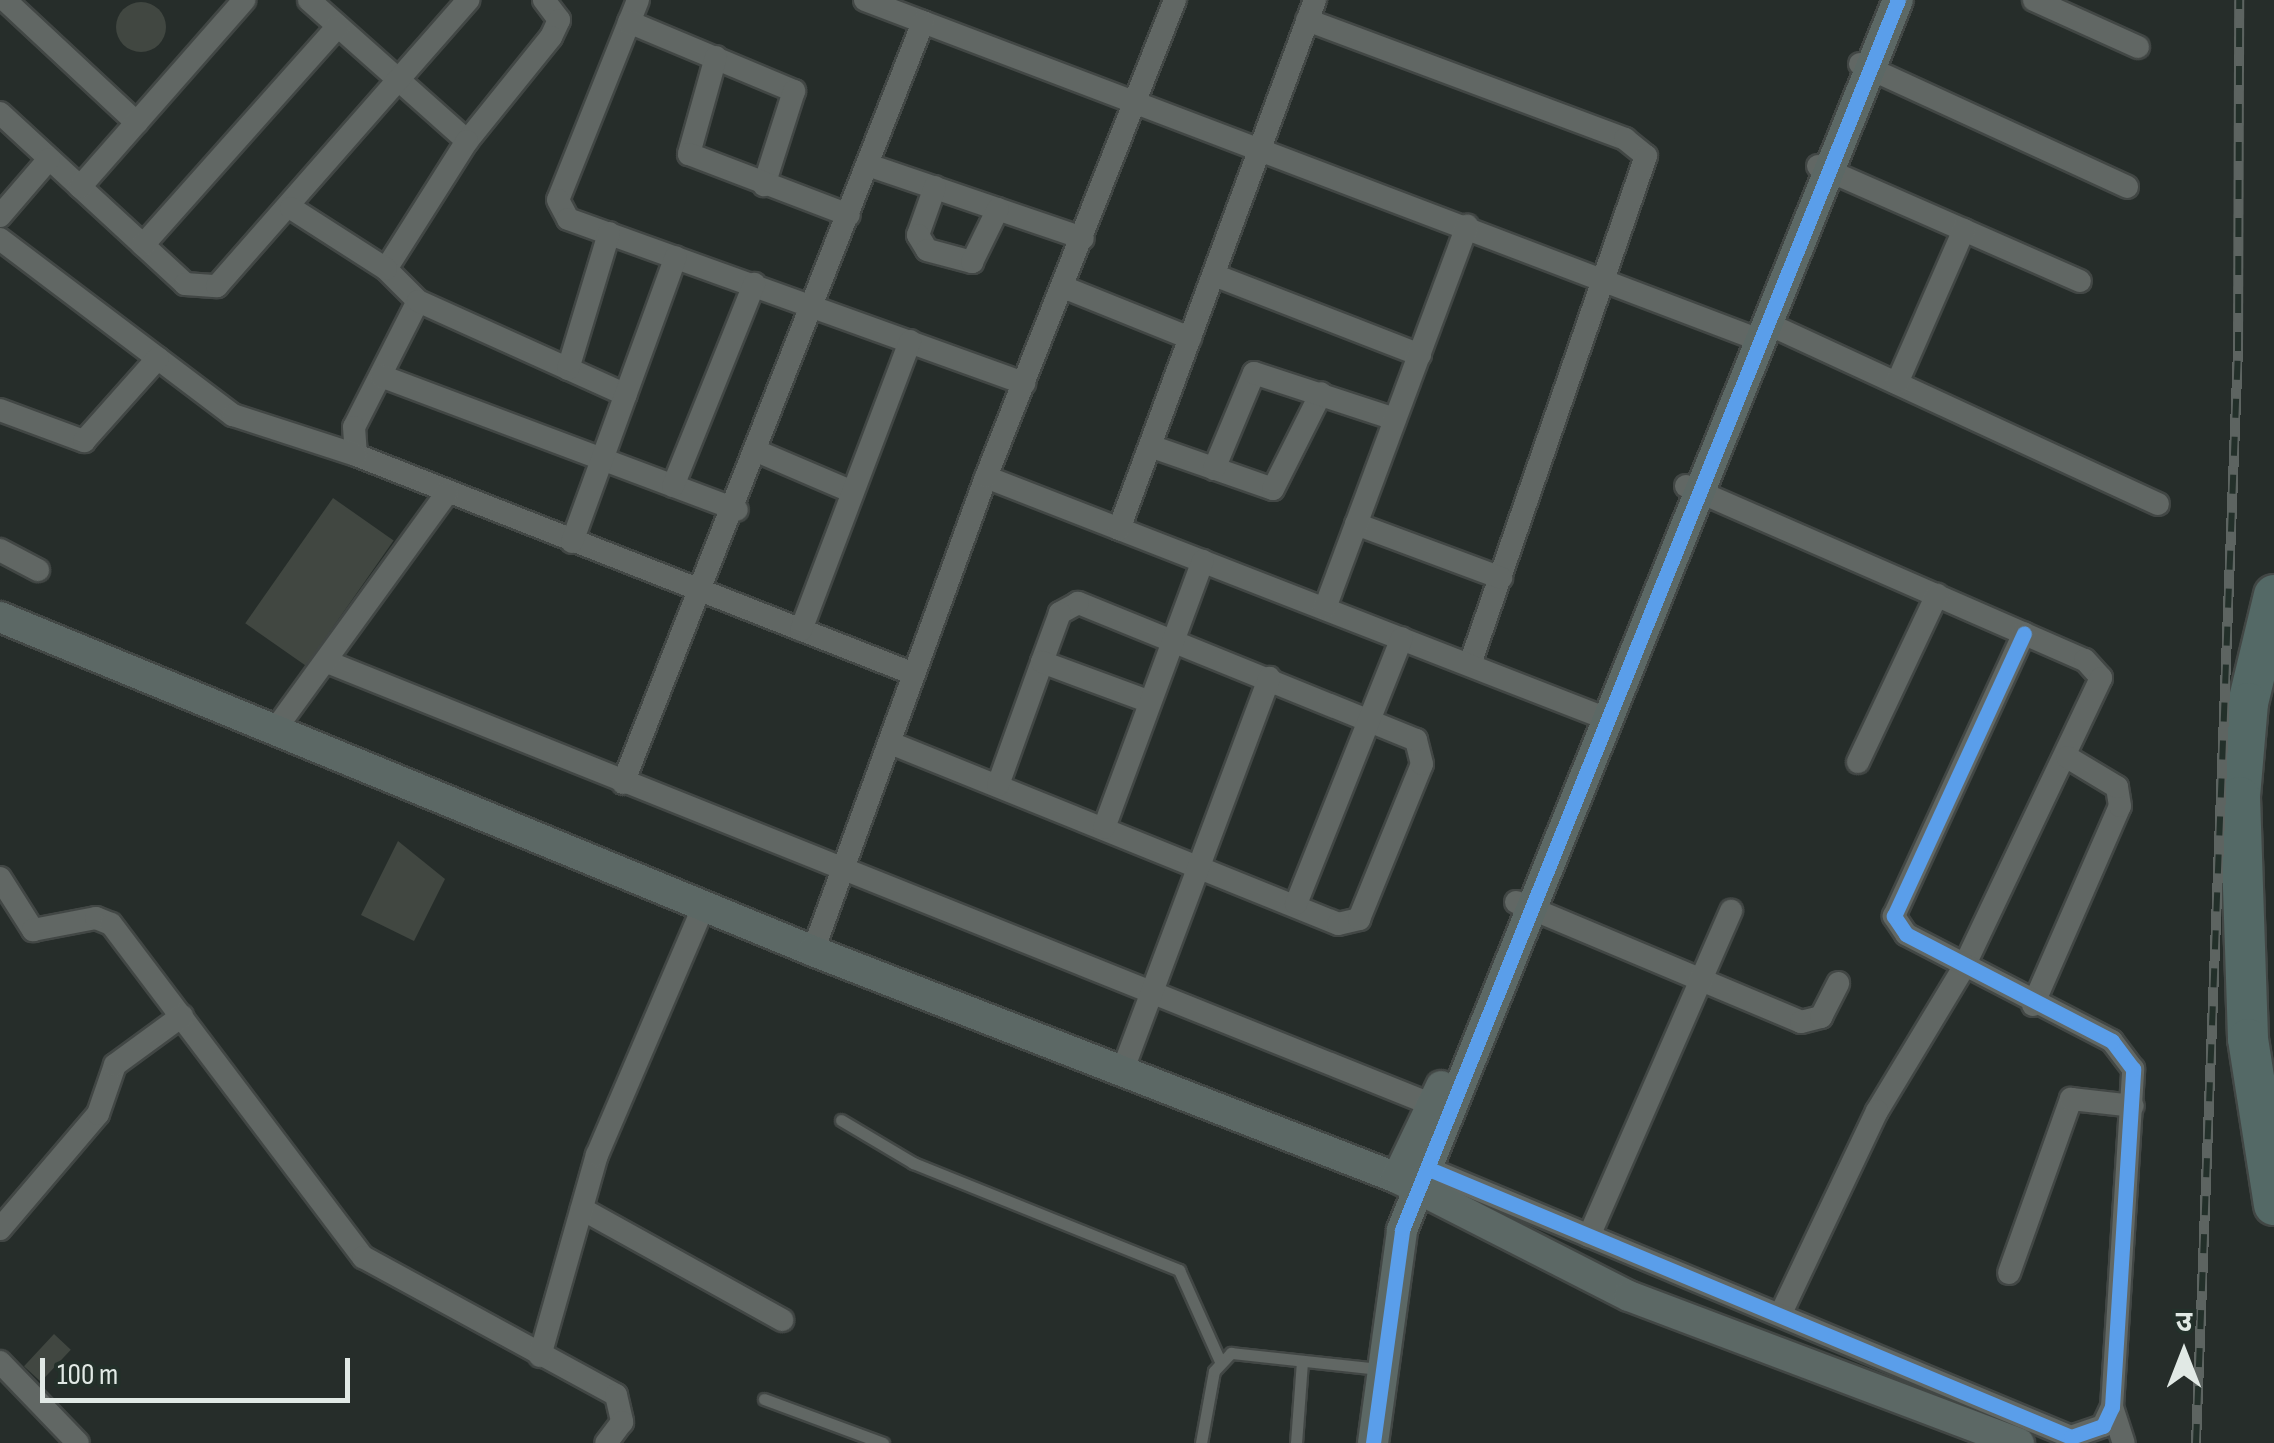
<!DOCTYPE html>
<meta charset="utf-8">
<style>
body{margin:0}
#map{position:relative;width:2274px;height:1443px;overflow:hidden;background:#262d2a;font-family:"Sofia Sans Condensed","Noto Sans Devanagari",sans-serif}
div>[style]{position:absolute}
.building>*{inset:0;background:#414741;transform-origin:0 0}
.round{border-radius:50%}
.roads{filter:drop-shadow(2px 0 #424745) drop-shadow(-2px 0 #424745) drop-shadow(0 2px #424745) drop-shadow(0 -2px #424745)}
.lane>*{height:11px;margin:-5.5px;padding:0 5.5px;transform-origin:5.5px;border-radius:5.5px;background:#616764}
.street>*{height:22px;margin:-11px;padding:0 11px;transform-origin:11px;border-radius:11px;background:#616764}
.secondary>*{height:30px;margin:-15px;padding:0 15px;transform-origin:15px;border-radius:15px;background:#5c6865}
.highway>*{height:40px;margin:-20px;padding:0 20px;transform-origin:20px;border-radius:20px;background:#546966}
.rail>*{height:10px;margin-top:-5px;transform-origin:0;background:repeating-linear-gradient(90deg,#23302a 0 19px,#5d6461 0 38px);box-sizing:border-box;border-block:2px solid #5d6461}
.cycleway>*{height:15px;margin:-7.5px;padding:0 7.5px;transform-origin:7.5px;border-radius:7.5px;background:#5a9eea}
span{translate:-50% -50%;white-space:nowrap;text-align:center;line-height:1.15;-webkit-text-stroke:8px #23302a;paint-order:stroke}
.north{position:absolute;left:2134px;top:1303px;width:100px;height:100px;-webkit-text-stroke:8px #23302a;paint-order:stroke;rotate:0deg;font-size:28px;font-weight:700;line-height:40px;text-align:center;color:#e1e9e5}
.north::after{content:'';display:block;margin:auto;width:35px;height:45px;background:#e1e9e5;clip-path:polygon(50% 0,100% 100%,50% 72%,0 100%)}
.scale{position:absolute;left:40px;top:1358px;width:310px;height:45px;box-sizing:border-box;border:5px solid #e1e9e5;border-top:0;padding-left:12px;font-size:30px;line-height:35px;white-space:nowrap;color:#e1e9e5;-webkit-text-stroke:8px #23302a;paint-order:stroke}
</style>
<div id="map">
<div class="building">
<div class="round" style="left:116px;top:2px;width:50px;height:50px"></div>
<div style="left:333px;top:498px;width:74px;height:153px;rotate:35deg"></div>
<div style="clip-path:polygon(398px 841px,445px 879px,414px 941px,361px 915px)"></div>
<div style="left:54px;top:1334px;width:23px;height:44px;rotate:43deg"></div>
</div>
<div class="roads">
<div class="lane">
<div style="left:841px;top:1120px;width:84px;rotate:30.8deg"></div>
<div style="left:913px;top:1163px;width:287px;rotate:21.9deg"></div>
<div style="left:1179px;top:1270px;width:98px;rotate:65.8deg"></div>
<div style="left:764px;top:1399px;width:127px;rotate:20.3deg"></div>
<div style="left:1201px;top:1443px;width:73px;rotate:-79.8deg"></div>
<div style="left:1214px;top:1371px;width:25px;rotate:-47deg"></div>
<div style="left:1231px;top:1353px;width:148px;rotate:6.2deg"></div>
<div style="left:1296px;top:1443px;width:82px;rotate:-85.8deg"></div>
</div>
<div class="street">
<div style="left:5px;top:0;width:180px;rotate:43deg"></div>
<div style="left:309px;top:0;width:212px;rotate:41.7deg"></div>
<div style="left:544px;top:0;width:25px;rotate:53deg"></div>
<div style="left:559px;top:20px;width:19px;rotate:115deg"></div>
<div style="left:551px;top:37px;width:134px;rotate:128.9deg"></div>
<div style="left:467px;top:141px;width:151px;rotate:122.3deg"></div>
<div style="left:386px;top:269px;width:45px;rotate:45deg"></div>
<div style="left:418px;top:301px;width:141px;rotate:116.9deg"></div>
<div style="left:354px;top:427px;width:28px;rotate:86deg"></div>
<div style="left:356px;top:455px;width:599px;rotate:21.43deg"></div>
<div style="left:638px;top:0;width:215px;rotate:111.8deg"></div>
<div style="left:558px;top:200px;width:21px;rotate:62deg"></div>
<div style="left:568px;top:219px;width:485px;rotate:19.8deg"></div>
<div style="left:865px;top:0;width:954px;rotate:20.81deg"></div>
<div style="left:2034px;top:0;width:114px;rotate:24.3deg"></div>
<div style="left:1307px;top:20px;width:340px;rotate:20.5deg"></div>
<div style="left:1625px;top:139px;width:27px;rotate:39deg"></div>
<div style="left:1646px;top:156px;width:538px;rotate:109.11deg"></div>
<div style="left:629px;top:22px;width:179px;rotate:22.7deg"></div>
<div style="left:794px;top:91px;width:99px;rotate:107.7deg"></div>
<div style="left:716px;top:57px;width:101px;rotate:105.6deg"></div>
<div style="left:689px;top:154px;width:171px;rotate:20.9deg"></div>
<div style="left:1860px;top:64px;width:294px;rotate:24.7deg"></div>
<div style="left:0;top:113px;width:252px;rotate:42.7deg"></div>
<div style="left:185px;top:284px;width:32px;rotate:4deg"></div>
<div style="left:217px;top:286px;width:381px;rotate:-48.7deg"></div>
<div style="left:868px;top:165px;width:227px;rotate:18.8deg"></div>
<div style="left:1818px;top:166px;width:286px;rotate:23.7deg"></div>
<div style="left:80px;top:187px;width:249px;rotate:-48.7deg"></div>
<div style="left:935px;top:187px;width:51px;rotate:109.5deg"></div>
<div style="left:918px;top:235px;width:17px;rotate:59deg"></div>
<div style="left:927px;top:250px;width:47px;rotate:14.9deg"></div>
<div style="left:972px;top:262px;width:59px;rotate:-63.9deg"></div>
<div style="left:291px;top:208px;width:113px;rotate:32.7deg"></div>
<div style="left:0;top:216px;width:75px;rotate:-49.3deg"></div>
<div style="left:0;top:239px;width:292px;rotate:37.1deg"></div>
<div style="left:233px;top:415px;width:129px;rotate:18deg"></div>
<div style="left:143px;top:245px;width:293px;rotate:-48.3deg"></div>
<div style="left:1214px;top:275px;width:221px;rotate:21.2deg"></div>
<div style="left:1063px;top:287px;width:137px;rotate:21.9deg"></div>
<div style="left:418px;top:301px;width:228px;rotate:24.3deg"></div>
<div style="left:1764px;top:322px;width:434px;rotate:24.8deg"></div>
<div style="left:568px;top:369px;width:142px;rotate:-73.2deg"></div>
<div style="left:381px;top:376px;width:380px;rotate:20.6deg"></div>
<div style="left:1897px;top:383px;width:167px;rotate:-66.4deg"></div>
<div style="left:0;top:410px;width:90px;rotate:20.3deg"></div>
<div style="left:84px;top:441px;width:111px;rotate:-48.3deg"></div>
<div style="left:1150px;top:446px;width:130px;rotate:19.3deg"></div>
<div style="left:1273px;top:489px;width:107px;rotate:-63.4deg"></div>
<div style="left:759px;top:452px;width:102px;rotate:23.1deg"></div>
<div style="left:1214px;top:469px;width:104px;rotate:-67.4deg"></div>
<div style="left:1254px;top:373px;width:148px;rotate:18.1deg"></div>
<div style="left:986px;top:477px;width:666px;rotate:21.29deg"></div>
<div style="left:673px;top:486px;width:218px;rotate:-68.1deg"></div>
<div style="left:1686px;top:486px;width:435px;rotate:23.6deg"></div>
<div style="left:2085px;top:660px;width:24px;rotate:48deg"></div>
<div style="left:2101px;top:678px;width:320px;rotate:115.4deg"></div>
<div style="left:1964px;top:967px;width:168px;rotate:121.1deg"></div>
<div style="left:1877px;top:1111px;width:226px;rotate:115.4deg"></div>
<div style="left:1356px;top:524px;width:155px;rotate:20.4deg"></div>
<div style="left:1119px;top:529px;width:564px;rotate:-69.67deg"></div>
<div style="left:572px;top:542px;width:303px;rotate:-70deg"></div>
<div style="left:0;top:550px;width:43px;rotate:27.8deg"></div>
<div style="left:1325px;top:608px;width:408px;rotate:-69.6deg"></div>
<div style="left:801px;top:630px;width:309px;rotate:-69.3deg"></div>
<div style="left:330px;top:663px;width:1188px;rotate:21.84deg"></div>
<div style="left:277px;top:727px;width:289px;rotate:-54deg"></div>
<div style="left:893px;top:744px;width:480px;rotate:22deg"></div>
<div style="left:1338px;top:924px;width:22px;rotate:-13deg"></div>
<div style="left:1359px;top:919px;width:167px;rotate:-67.9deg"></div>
<div style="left:1422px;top:764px;width:25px;rotate:-104deg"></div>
<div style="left:1416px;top:740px;width:365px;rotate:-157.9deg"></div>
<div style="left:1078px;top:603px;width:21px;rotate:151deg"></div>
<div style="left:1060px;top:613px;width:52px;rotate:110.2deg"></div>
<div style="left:1858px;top:762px;width:185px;rotate:-64.7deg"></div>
<div style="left:623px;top:783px;width:818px;rotate:-68.48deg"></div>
<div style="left:998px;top:785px;width:131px;rotate:-70.3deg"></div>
<div style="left:1042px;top:662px;width:115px;rotate:20.3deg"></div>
<div style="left:1104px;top:828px;width:285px;rotate:-69.7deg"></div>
<div style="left:0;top:878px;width:62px;rotate:57.6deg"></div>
<div style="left:33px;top:930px;width:64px;rotate:-10.8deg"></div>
<div style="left:96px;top:918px;width:16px;rotate:22deg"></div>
<div style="left:111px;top:924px;width:418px;rotate:52.9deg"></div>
<div style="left:363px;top:1257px;width:288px;rotate:28.6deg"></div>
<div style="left:616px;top:1395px;width:28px;rotate:77deg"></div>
<div style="left:622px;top:1422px;width:26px;rotate:127deg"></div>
<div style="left:1516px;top:902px;width:309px;rotate:22.8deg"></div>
<div style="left:1801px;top:1022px;width:21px;rotate:-14deg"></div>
<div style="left:1821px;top:1017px;width:38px;rotate:-63deg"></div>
<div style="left:1296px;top:904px;width:286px;rotate:-68.3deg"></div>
<div style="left:813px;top:951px;width:505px;rotate:-69.95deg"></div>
<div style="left:986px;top:477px;width:513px;rotate:-68.39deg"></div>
<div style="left:2033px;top:1005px;width:217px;rotate:-66.4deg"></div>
<div style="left:2120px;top:806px;width:19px;rotate:-99deg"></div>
<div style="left:2117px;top:787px;width:58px;rotate:-149deg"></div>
<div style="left:1122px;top:1072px;width:421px;rotate:-69.5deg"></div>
<div style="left:1429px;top:1169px;width:696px;rotate:22.66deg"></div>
<div style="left:2071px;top:1437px;width:34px;rotate:-19deg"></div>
<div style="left:2103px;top:1426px;width:21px;rotate:-65deg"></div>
<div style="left:2112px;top:1407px;width:339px;rotate:-86.4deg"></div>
<div style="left:2133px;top:1069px;width:35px;rotate:-127deg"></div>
<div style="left:2112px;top:1041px;width:232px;rotate:-152.6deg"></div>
<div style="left:1906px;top:934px;width:22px;rotate:-124deg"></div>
<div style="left:1894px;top:916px;width:311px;rotate:-65.3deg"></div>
<div style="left:582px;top:1209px;width:229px;rotate:29deg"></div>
<div style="left:0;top:1229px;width:151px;rotate:-49.6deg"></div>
<div style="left:98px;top:1114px;width:52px;rotate:-70.9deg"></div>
<div style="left:115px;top:1065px;width:83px;rotate:-36.2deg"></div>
<div style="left:1589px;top:1236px;width:355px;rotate:-66.4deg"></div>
<div style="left:2009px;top:1273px;width:185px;rotate:-70.4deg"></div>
<div style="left:2071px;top:1099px;width:62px;rotate:6.4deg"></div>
<div style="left:540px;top:1356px;width:209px;rotate:-74.2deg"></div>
<div style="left:597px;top:1155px;width:272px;rotate:-66.8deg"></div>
<div style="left:0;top:1362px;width:112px;rotate:46.1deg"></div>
<div style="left:2112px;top:1407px;width:38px;rotate:72deg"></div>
</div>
<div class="secondary">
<div style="left:0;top:617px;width:879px;rotate:22.33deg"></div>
<div style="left:813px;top:951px;width:627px;rotate:21.24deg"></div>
<div style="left:1397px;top:1178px;width:260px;rotate:27deg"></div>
<div style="left:1629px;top:1296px;width:417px;rotate:20.7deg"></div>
<div style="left:1397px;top:1178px;width:102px;rotate:-64.4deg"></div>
<div style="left:1373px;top:1443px;width:215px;rotate:-82.2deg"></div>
<div style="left:1402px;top:1230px;width:1326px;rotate:-68.04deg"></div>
</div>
<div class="highway">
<div style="left:2274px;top:595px;width:111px;rotate:103.5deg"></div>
<div style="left:2248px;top:703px;width:94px;rotate:94.9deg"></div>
<div style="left:2240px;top:797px;width:242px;rotate:88.1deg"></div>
<div style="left:2248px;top:1039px;width:168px;rotate:81.1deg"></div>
</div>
</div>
<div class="rail">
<div style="left:2196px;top:1443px;width:1093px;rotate:-87.8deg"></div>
<div style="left:2238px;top:351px;width:351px;rotate:-89.8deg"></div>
</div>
<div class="cycleway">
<div style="left:1429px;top:1169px;width:696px;rotate:22.66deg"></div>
<div style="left:2071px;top:1437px;width:34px;rotate:-19deg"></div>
<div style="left:2103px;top:1426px;width:21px;rotate:-65deg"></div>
<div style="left:2112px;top:1407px;width:339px;rotate:-86.4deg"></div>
<div style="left:2133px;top:1069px;width:35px;rotate:-127deg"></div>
<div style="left:2112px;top:1041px;width:232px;rotate:-152.6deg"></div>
<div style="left:1906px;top:934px;width:22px;rotate:-124deg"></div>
<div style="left:1894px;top:916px;width:311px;rotate:-65.3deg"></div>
<div style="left:1373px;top:1443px;width:215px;rotate:-82.2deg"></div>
<div style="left:1402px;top:1230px;width:1326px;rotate:-68.04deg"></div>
</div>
<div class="north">उ</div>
<div class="scale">100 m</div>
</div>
